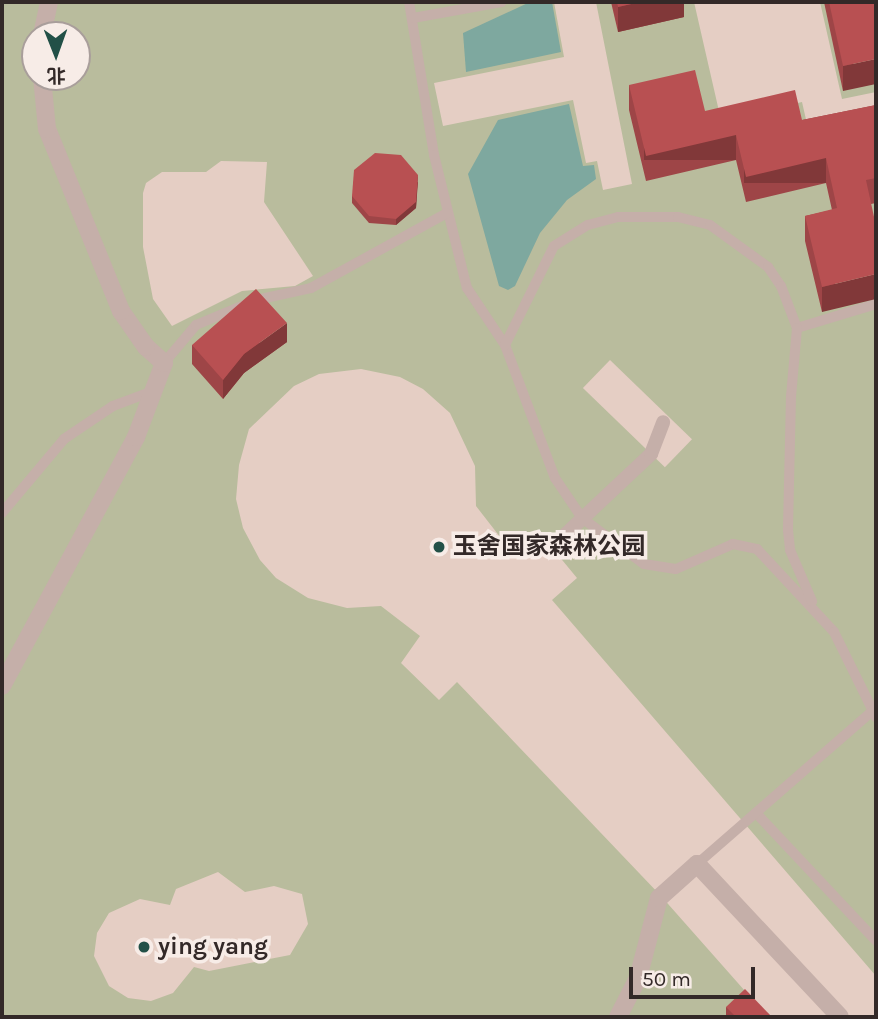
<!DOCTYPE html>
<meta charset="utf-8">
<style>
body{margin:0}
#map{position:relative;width:878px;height:1019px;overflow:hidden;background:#efe1dc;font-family:Karla,"Noto Sans SC",sans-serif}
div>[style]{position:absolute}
.green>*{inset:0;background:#b9bc9d}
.plaza>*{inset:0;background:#e5cec4;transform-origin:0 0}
.water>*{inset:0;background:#7ea89f}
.service>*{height:10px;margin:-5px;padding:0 5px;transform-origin:5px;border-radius:5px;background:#c5afa9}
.pedestrian>*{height:14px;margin:-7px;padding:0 7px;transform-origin:7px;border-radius:7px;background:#c5afa9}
.minor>*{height:18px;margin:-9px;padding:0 9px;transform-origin:9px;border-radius:9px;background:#c5afa9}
.tertiary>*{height:18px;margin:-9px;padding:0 9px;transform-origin:9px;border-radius:9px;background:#c5afa9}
.wall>*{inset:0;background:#9e4547}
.shaded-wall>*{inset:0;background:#813839;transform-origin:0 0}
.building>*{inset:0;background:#b85052}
.dots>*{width:19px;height:19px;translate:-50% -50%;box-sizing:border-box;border:4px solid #f7ece7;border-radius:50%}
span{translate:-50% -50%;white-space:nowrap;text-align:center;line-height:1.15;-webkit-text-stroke:7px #f7ece7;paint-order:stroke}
.poi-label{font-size:24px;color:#332928;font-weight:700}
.left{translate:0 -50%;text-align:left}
.frame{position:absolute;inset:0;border:4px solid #332928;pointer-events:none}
.north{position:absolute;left:21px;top:21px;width:70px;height:70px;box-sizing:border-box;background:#f7ece7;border:2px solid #a99e9b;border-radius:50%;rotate:179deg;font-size:19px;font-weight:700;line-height:28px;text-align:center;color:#332928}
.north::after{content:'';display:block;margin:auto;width:24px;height:32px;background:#225047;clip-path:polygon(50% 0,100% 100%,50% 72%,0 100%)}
.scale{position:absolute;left:629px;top:967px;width:126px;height:32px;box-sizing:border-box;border:4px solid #332928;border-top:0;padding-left:9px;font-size:21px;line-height:24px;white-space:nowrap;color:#332928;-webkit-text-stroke:5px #f7ece7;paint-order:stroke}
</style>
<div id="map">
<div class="green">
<div style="clip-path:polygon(evenodd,2px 2px,876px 2px,876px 1017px,2px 1017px,2px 2px,35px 35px,77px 35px,77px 77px,35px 77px,35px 35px)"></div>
</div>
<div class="plaza">
<div style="clip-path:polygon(554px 2px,596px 2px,632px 184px,603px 190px,597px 161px,586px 163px,573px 100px,443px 126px,434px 83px,564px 57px)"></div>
<div style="clip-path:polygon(694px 2px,820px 2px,842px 99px,876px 92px,876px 123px,810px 137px,802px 102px,721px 120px)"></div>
<div style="clip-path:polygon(221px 161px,267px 162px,264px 202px,313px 276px,295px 286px,242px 291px,172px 326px,153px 299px,143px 247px,143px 193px,146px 183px,162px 172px,206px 172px)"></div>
<div style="left:610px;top:360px;width:114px;height:39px;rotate:44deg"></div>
<div style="clip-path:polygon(361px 369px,400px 377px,423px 389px,450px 413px,475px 466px,476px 506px,511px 551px,539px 532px,577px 578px,552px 600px,876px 976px,876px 1017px,768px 1017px,661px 896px,457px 682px,439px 700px,401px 663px,420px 636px,381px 606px,347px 608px,308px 598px,276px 578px,260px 560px,243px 528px,236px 499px,239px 465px,249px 429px,294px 386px,319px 374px)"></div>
<div style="clip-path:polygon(218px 872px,245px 892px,274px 886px,302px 894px,308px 924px,290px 955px,209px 971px,194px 967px,173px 993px,151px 1001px,128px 998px,109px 986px,94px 956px,97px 933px,109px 913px,140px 899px,170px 905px,176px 889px)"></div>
</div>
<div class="water">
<div style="clip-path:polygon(530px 2px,552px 2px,561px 52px,466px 72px,463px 33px)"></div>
<div style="clip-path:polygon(569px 104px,583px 166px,594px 165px,596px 179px,567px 200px,540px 233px,515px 286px,508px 290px,499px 286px,468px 174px,498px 120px)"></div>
</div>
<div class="service">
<div style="left:409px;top:2px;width:155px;rotate:80.7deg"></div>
<div style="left:434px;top:155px;width:137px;rotate:76.1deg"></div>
<div style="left:467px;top:288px;width:69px;rotate:56.3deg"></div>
<div style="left:505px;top:345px;width:142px;rotate:69.4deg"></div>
<div style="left:555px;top:478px;width:48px;rotate:56deg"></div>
<div style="left:582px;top:518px;width:77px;rotate:36.6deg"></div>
<div style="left:644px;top:564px;width:32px;rotate:9deg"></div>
<div style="left:676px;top:569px;width:62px;rotate:-23.7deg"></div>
<div style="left:733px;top:544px;width:25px;rotate:12deg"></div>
<div style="left:757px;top:549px;width:113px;rotate:47.1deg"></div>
<div style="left:834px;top:632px;width:95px;rotate:63.7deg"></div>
<div style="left:413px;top:18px;width:90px;rotate:-10.2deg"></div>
<div style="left:797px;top:328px;width:83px;rotate:-16.9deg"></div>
<div style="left:505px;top:345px;width:110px;rotate:-63.7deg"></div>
<div style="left:554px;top:246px;width:40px;rotate:-32deg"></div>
<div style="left:588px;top:225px;width:31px;rotate:-15deg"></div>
<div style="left:618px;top:217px;width:60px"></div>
<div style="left:678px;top:217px;width:33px;rotate:14deg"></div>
<div style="left:710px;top:225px;width:72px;rotate:35.9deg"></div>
<div style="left:768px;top:267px;width:23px;rotate:56deg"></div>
<div style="left:781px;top:286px;width:45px;rotate:69.1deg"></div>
<div style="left:797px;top:328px;width:68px;rotate:95deg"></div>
<div style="left:791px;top:396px;width:134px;rotate:91.3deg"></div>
<div style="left:788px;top:530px;width:20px;rotate:84deg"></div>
<div style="left:790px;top:550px;width:56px;rotate:66.7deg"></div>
<div style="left:164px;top:363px;width:50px;rotate:-49.9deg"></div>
<div style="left:196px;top:325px;width:65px;rotate:-22.6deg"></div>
<div style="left:256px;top:300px;width:56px;rotate:-12.3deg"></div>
<div style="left:311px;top:288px;width:155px;rotate:-28.9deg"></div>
<div style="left:2px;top:513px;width:97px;rotate:-50deg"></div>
<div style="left:64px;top:439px;width:59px;rotate:-34deg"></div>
<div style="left:113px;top:406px;width:43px;rotate:-20.6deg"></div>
<div style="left:756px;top:813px;width:175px;rotate:46.8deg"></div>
<div style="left:697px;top:864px;width:237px;rotate:-41.1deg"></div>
</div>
<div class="pedestrian">
<div style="left:552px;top:547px;width:136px;rotate:-43.2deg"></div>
<div style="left:651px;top:454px;width:34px;rotate:-69deg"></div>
</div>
<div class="minor">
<div style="left:42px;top:35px;width:34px;rotate:-78deg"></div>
<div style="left:2px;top:686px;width:283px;rotate:-61.7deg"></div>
<div style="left:136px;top:437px;width:79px;rotate:-69.3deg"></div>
<div style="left:164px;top:363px;width:24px;rotate:-138deg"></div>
<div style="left:146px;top:347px;width:44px;rotate:-124.8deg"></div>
<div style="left:121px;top:311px;width:196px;rotate:-112.1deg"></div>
<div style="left:47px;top:129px;width:52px;rotate:-95.5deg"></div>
</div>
<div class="tertiary">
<div style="left:618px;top:1017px;width:44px;rotate:-62.9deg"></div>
<div style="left:638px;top:978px;width:83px;rotate:-75.3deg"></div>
<div style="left:659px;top:898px;width:51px;rotate:-41.8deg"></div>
<div style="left:697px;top:864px;width:209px;rotate:46.9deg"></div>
</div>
<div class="wall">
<div style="clip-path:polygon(611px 2px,684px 2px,684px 17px,618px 32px)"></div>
<div style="clip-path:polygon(824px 2px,876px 2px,843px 91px)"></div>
<div style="clip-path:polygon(629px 85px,705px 111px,802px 120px,876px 105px,876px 203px,871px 204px,822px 312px,805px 241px,805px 216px,832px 210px,826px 183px,746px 202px,736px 160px,646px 181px,629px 110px)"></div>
<div style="clip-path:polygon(418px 182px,416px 208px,396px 225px,369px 223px,352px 203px,352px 196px)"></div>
<div style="clip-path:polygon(287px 342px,244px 373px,223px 399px,192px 364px,192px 345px)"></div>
<div style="clip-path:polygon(726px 1007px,772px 1017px,726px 1017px)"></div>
</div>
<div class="shaded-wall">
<div style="clip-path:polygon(640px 2px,684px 2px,684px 17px,618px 32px,618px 7px)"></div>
<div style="clip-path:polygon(876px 59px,876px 84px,843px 91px,843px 66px)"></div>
<div style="left:736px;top:135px;width:25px;height:92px;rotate:90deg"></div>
<div style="left:826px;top:158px;width:25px;height:82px;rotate:90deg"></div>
<div style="clip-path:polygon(418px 175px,416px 208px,396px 225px,396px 219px)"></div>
<div style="clip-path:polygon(876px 274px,876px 299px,822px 312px,822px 287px)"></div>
<div style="clip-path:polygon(287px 323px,287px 342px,244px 373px,223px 399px,223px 380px,244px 354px)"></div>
</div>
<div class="building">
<div style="clip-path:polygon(617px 2px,640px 2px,618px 7px)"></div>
<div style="clip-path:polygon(829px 2px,876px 2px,876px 59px,843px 66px)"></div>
<div style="clip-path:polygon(695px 70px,705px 111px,795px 90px,802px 120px,876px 105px,876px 178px,866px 180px,876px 226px,876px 274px,822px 287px,805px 216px,837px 208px,826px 158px,746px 177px,736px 135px,646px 156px,629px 85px)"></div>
<div style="clip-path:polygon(375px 153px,401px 155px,418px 175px,416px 202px,396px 219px,369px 216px,352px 196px,354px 170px)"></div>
<div style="clip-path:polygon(256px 289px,287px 323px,244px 354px,223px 380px,192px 345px)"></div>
<div style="clip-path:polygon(745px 989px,772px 1017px,736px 1017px,726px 1007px)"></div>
</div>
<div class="dots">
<div style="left:439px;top:547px;background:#225047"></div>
<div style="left:144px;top:947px;background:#225047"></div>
</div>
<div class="poi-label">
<span class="left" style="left:453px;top:547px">玉舍国家森林公园</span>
<span class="left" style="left:158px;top:947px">ying yang</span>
</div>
<div class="frame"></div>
<div class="north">北</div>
<div class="scale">50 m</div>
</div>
